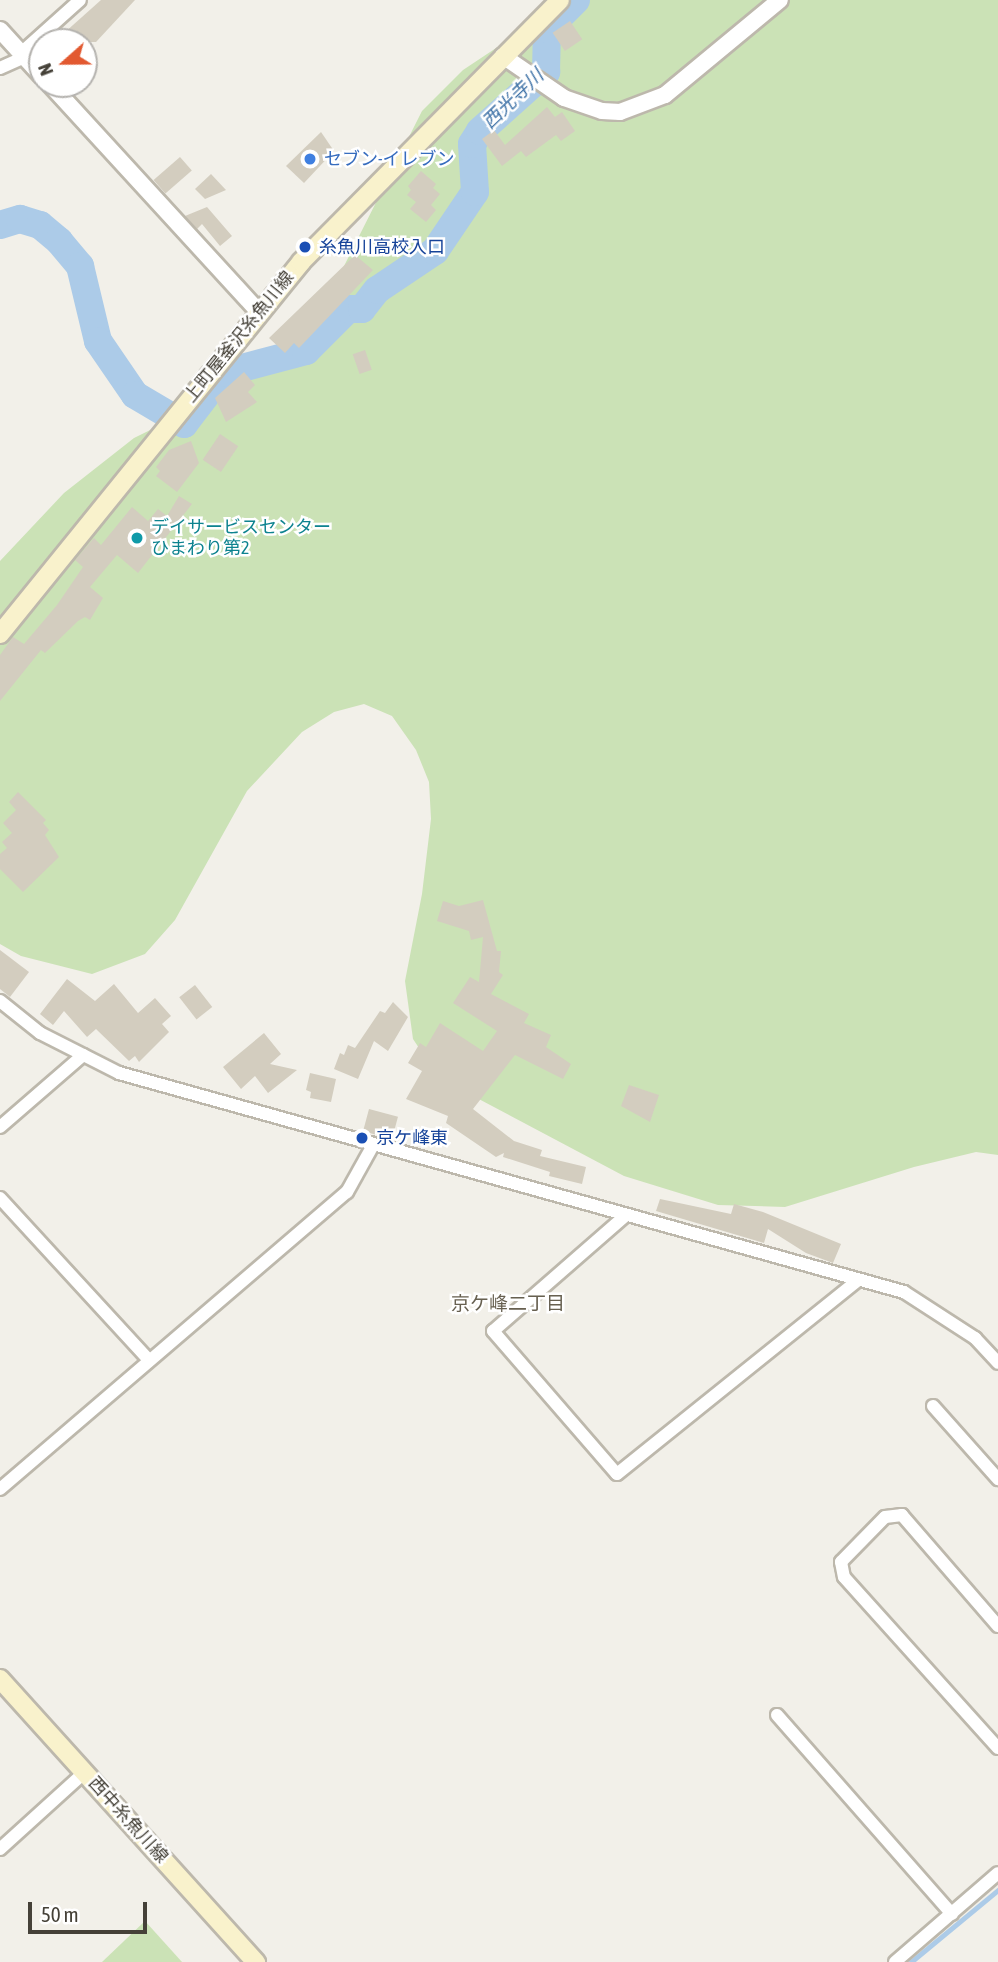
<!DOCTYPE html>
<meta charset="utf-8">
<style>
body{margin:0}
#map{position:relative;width:998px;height:1962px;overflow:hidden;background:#f2f0e9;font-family:"Asap Condensed","Noto Sans JP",sans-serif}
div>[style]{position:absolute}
.green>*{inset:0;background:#cbe2b6}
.stream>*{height:4.5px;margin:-2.25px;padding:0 2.25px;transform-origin:2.25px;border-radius:2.25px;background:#accbe8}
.river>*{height:28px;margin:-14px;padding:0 14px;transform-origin:14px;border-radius:14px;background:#accbe8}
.building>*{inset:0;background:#d3cdbf;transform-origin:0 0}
.roads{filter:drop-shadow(2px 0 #bdb8ac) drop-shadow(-2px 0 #bdb8ac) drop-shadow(0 2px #bdb8ac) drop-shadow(0 -2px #bdb8ac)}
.minor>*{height:12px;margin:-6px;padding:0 6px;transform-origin:6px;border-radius:6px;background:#fff}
.tertiary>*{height:16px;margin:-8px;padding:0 8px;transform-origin:8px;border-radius:8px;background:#fff}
.secondary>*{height:18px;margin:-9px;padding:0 9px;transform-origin:9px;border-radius:9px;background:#f9f2cc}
.dots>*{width:19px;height:19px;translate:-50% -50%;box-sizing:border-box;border:4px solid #fff;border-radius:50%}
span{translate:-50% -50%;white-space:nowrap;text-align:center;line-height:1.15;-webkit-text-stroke:5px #fff;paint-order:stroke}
.shop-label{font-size:18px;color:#366cbe}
.left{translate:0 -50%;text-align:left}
.transit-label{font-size:18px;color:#164399}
.street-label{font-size:18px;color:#454138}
.culture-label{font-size:18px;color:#0d838f}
.water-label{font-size:19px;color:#3d71a6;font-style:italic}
.neighbourhood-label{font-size:19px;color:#676050}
.north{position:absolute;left:28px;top:28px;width:70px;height:70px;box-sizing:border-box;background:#fff;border:2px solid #b5b3af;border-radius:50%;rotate:249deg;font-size:19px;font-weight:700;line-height:28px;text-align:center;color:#454138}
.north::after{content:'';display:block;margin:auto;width:24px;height:32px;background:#e25930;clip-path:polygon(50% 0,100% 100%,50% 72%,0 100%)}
.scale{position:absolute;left:28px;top:1902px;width:119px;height:32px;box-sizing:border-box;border:4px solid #454138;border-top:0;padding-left:9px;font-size:21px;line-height:24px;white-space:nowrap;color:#454138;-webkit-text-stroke:5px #fff;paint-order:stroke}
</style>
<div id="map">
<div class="green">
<div style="clip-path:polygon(586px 0,998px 0,998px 1155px,976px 1152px,914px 1167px,785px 1207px,718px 1205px,624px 1176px,439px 1078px,413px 1039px,405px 981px,422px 894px,431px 819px,429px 782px,416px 750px,392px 716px,364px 704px,334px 712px,302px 732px,247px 791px,175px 920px,145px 954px,92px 974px,21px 956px,0 944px,0 561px,64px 493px,134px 438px,209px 401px,273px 360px,339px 276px,422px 111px,463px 70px,552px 11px)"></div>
<div style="clip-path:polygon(145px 1921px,182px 1962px,102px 1962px)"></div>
</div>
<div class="stream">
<div style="left:911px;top:1962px;width:113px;rotate:-39.6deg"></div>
</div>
<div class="river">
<div style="left:0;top:225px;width:21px;rotate:-17deg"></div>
<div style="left:20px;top:219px;width:21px;rotate:17deg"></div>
<div style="left:40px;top:225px;width:25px;rotate:40deg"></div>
<div style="left:59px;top:241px;width:33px;rotate:50deg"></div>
<div style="left:80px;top:266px;width:77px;rotate:76.5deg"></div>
<div style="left:98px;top:341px;width:65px;rotate:55.6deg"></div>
<div style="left:135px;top:395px;width:57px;rotate:30.6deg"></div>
<div style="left:184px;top:424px;width:64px;rotate:-52.6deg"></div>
<div style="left:223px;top:373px;width:86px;rotate:-14.8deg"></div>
<div style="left:306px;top:351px;width:59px;rotate:-45deg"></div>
<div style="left:348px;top:309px;width:14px"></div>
<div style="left:362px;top:309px;width:24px;rotate:-52deg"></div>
<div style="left:377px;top:290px;width:70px;rotate:-33.9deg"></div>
<div style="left:435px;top:251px;width:71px;rotate:-55.9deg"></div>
<div style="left:475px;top:192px;width:48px;rotate:-93.6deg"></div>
<div style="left:472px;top:144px;width:15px;rotate:-58deg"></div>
<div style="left:480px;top:131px;width:89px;rotate:-41.8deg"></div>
<div style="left:546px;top:72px;width:43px;rotate:-88.7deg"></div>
<div style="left:547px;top:29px;width:41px;rotate:-45deg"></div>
</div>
<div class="building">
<div style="clip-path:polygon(101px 0,135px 0,96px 42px,54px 42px)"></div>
<div style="left:570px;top:21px;width:22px;height:21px;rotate:56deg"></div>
<div style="clip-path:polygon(547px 107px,555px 117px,562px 112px,575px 131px,561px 141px,556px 135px,526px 157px,521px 151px,502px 166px,482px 139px,494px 130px,505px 145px)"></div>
<div style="clip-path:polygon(321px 132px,334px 151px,304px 183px,286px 166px)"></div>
<div style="left:180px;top:157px;width:18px;height:35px;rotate:49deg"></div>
<div style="clip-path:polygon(421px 171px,436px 184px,433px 188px,440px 194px,431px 205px,436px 210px,426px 222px,410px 209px,416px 202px,407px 195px,411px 190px,408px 186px)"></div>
<div style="clip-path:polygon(211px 174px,226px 190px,205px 199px,195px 189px)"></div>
<div style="clip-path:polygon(207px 207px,232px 236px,220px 246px,202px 224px,197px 229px,185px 216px)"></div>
<div style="clip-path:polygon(355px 255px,373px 270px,299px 348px,294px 343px,285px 353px,269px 338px)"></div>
<div style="left:365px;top:350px;width:21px;height:13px;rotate:71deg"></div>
<div style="clip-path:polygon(244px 372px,255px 385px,248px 392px,257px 402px,226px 422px,215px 398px)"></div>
<div style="left:220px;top:434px;width:22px;height:31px;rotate:34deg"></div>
<div style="clip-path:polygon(191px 441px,199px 463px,177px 492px,156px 476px,160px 471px,156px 467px,169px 450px)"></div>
<div style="clip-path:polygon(179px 496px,192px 504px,138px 573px,117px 555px,90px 587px,103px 598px,90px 620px,85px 617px,78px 621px,45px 653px,41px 650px,0 701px,0 655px,13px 637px,24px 644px,57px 605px,83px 567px,75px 560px,94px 538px,101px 545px,132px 507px,148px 521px,158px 509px,167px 516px)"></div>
<div style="clip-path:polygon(18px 792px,46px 820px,43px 823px,49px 830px,45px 835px,59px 857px,23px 892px,0 869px,0 854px,7px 848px,2px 842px,12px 833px,3px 823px,16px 810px,9px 802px)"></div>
<div style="clip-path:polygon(483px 900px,497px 951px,501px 951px,499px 972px,503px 975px,491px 994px,529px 1014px,524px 1023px,551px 1035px,546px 1047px,571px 1064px,563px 1079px,515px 1055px,473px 1109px,514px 1141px,542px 1150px,540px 1156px,586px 1167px,582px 1184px,549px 1176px,550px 1172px,503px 1157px,504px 1153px,496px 1157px,446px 1123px,448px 1116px,406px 1099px,422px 1071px,408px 1063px,420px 1043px,426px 1047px,440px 1023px,483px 1051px,497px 1031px,453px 1003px,470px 977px,479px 982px,483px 937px,471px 940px,469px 931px,437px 921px,443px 901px,459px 906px)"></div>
<div style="clip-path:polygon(0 950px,29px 972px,10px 997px,0 989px)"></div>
<div style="clip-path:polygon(67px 979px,95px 1001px,114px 984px,138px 1013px,155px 998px,171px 1016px,162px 1024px,169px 1032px,139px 1062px,135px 1056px,129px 1061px,96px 1029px,87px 1037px,64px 1011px,53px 1025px,40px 1014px)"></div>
<div style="left:195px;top:985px;width:28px;height:20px;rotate:52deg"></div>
<div style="clip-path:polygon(393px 1002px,408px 1017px,388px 1051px,374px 1041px,358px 1079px,334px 1069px,340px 1053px,344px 1055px,348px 1045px,355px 1048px,380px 1011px,385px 1013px)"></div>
<div style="clip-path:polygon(264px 1033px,281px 1054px,270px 1064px,297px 1070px,268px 1093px,255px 1076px,241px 1089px,223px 1067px)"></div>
<div style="clip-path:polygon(310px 1073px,336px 1079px,331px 1102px,310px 1098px,311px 1092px,306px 1090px)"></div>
<div style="clip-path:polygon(629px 1085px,659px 1095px,650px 1122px,621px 1106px)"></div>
<div style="left:369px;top:1109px;width:30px;height:23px;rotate:15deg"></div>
<div style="clip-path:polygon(660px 1199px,731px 1214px,734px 1204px,763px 1212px,841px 1244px,833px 1263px,806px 1253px,768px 1229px,764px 1243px,656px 1211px)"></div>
</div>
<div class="roads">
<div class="minor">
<div style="left:21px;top:53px;width:79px;rotate:-41.9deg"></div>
<div style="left:0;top:68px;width:27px;rotate:-24deg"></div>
<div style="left:0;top:1001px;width:51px;rotate:38.7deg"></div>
<div style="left:40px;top:1033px;width:89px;rotate:26.9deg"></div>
<div style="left:119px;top:1073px;width:815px;rotate:15.59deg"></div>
<div style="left:904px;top:1292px;width:85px;rotate:32.9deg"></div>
<div style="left:975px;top:1338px;width:34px;rotate:47deg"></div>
<div style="left:0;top:1127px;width:110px;rotate:-40.9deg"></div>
<div style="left:0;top:1198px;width:219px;rotate:47.4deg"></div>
<div style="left:625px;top:1216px;width:175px;rotate:138.9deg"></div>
<div style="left:493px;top:1331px;width:189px;rotate:49.1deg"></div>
<div style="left:617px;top:1474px;width:309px;rotate:-38.8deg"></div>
<div style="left:933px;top:1406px;width:98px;rotate:48.3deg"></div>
<div style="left:0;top:1489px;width:457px;rotate:-40.6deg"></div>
<div style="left:347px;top:1192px;width:51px;rotate:-60.9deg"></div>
<div style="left:998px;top:1626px;width:147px;rotate:-130.9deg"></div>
<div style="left:902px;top:1515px;width:17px;rotate:173deg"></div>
<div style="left:885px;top:1517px;width:63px;rotate:134.4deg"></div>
<div style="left:841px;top:1562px;width:15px;rotate:79deg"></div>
<div style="left:844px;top:1577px;width:230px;rotate:48deg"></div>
<div style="left:777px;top:1715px;width:265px;rotate:48.7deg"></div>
<div style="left:0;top:1849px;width:115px;rotate:-42.2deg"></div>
<div style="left:895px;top:1962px;width:136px;rotate:-40.8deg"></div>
</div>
<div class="tertiary">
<div style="left:0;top:30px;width:62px;rotate:47.6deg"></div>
<div style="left:503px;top:56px;width:74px;rotate:34.5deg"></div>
<div style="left:564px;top:98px;width:40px;rotate:18.9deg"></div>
<div style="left:602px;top:111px;width:18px;rotate:3deg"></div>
<div style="left:620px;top:112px;width:48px;rotate:-20.7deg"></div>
<div style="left:665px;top:95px;width:149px;rotate:-39.6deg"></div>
<div style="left:50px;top:84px;width:309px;rotate:47.5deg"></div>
</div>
<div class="secondary">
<div style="left:0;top:634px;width:479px;rotate:-51deg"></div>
<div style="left:301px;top:262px;width:368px;rotate:-45.3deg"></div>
<div style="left:0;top:1679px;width:382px;rotate:47.9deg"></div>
</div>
</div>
<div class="dots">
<div style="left:310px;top:159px;background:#3f7fe0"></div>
<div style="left:305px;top:247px;background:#1a4fb4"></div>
<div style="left:137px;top:538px;background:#0f9aa8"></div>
<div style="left:362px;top:1138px;background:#1a4fb4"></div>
</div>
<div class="shop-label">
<span class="left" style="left:324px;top:159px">セブン-イレブン</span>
</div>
<div class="transit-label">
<span class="left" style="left:319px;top:247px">糸魚川高校入口</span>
<span class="left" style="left:376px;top:1138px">京ケ峰東</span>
</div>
<div class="street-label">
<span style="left:239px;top:337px;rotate:-51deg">上町屋釜沢糸魚川線</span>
<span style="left:128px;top:1820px;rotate:48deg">西中糸魚川線</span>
</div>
<div class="culture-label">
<span class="left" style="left:151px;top:538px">デイサービスセンター<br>ひまわり第2</span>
</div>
<div class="water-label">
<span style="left:513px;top:99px;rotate:-44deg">西光寺川</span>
</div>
<div class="neighbourhood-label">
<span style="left:508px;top:1304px">京ケ峰二丁目</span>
</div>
<div class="north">N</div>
<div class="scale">50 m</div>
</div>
